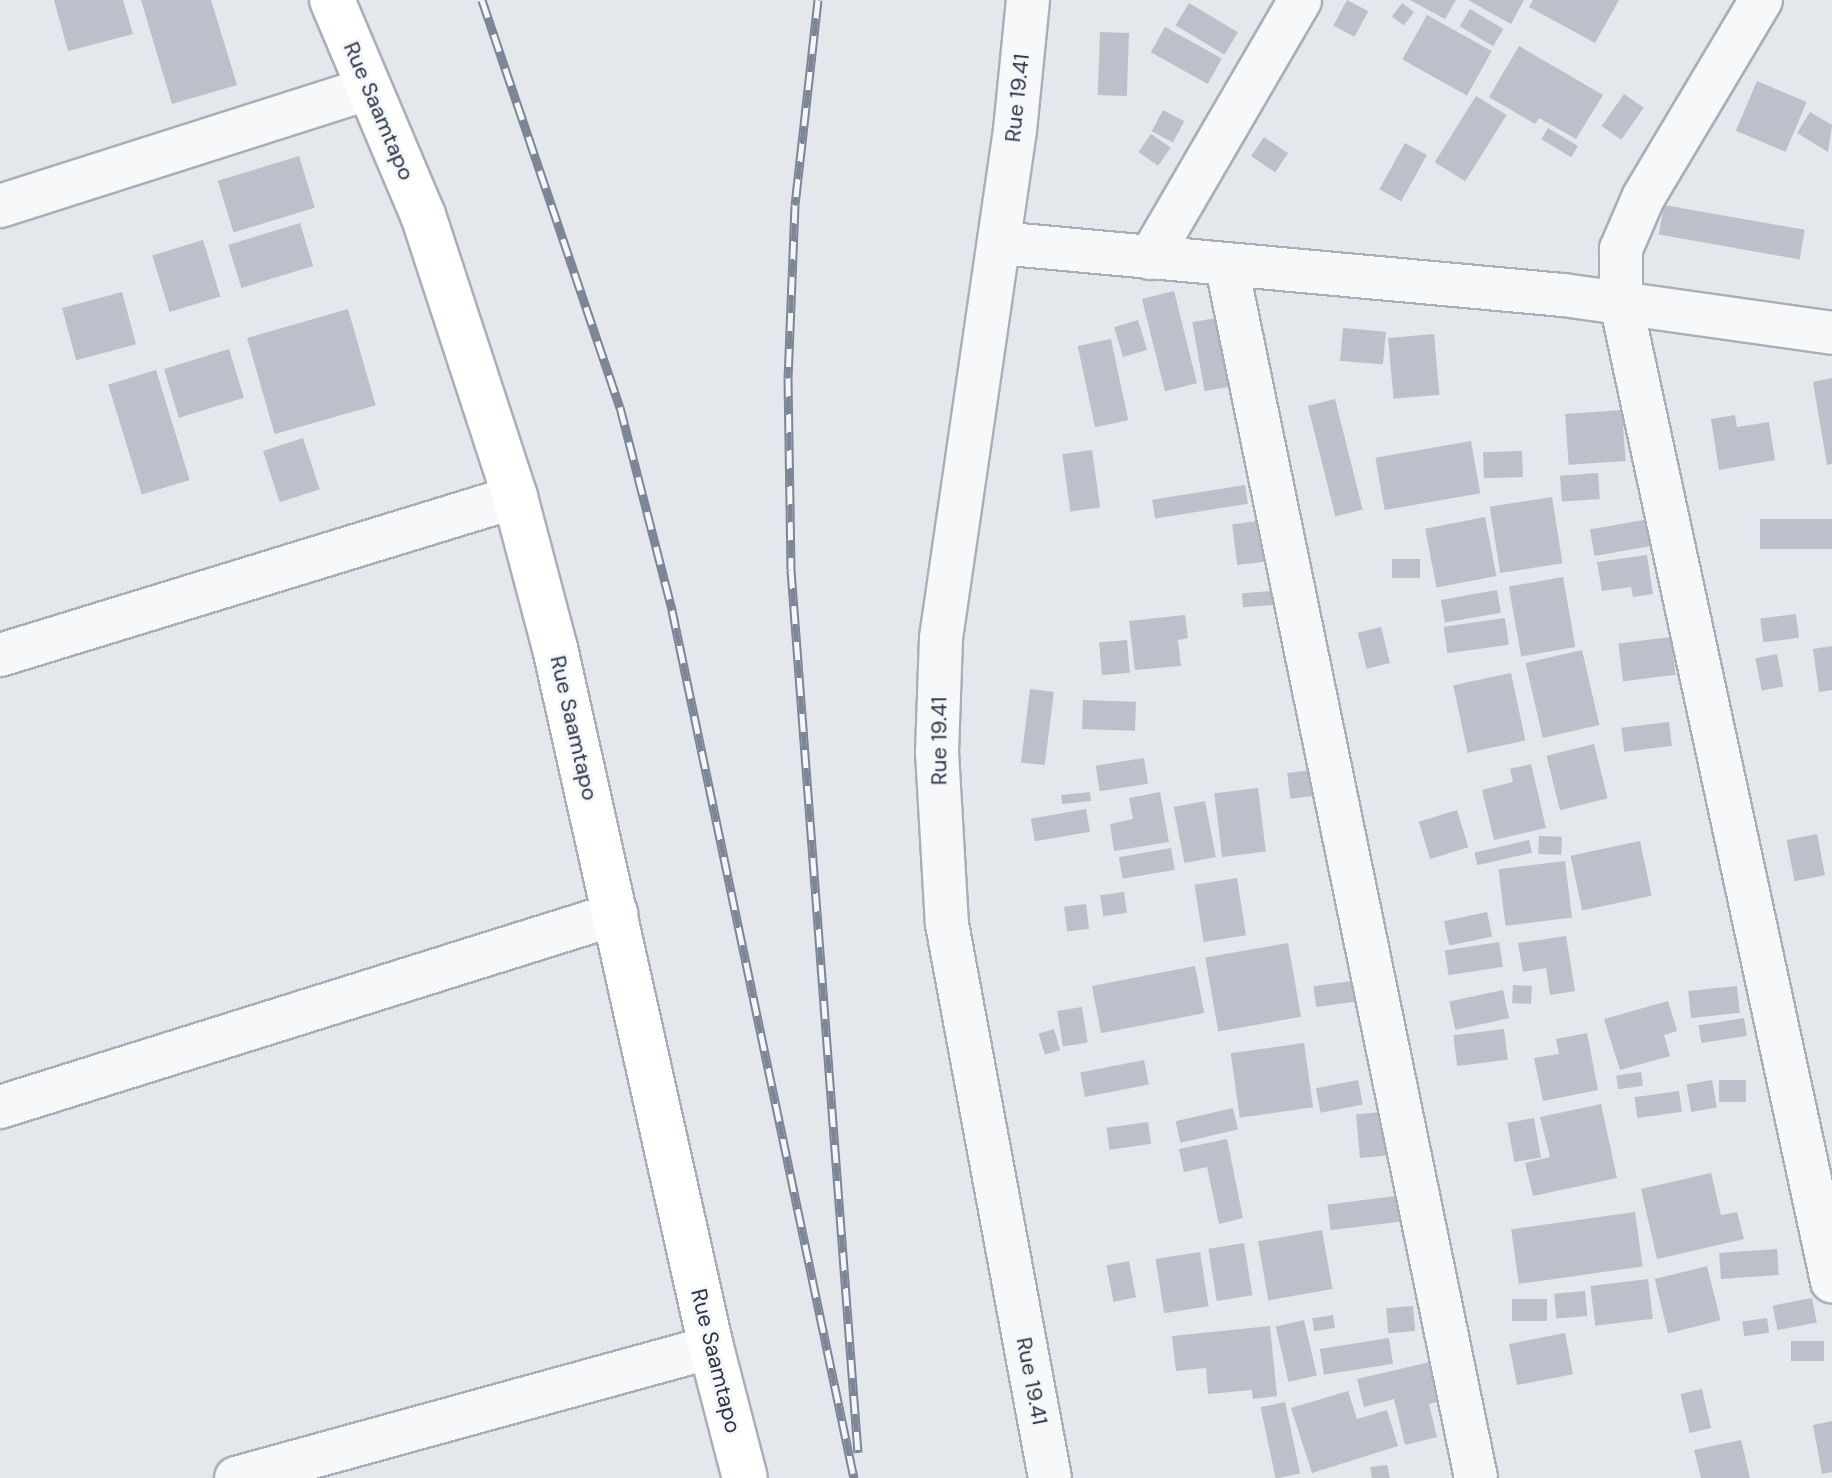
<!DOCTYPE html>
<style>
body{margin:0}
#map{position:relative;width:1832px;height:1478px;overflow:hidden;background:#e4e7ec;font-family:"DM Sans",sans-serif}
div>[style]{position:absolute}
.building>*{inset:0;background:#bbc0ca;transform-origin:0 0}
.roads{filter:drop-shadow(2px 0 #a9aeb7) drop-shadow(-2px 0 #a9aeb7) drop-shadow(0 2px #a9aeb7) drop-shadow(0 -2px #a9aeb7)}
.street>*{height:42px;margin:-21px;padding:0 21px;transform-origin:21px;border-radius:21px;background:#f7f8fa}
.secondary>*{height:44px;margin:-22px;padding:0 22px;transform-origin:22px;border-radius:22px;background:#fff}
.rail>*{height:9px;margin-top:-4.5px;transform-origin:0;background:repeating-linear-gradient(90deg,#f4f6f9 0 18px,#7d8696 0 36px);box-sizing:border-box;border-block:2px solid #7d8696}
span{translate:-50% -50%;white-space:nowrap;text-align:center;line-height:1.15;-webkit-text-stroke:6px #f4f6f9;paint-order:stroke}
.street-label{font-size:22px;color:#2b3445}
</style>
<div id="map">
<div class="building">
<div style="clip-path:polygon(54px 0,123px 0,133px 34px,68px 51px)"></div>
<div style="clip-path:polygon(141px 0,211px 0,237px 85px,172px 104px)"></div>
<div style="left:1347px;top:0;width:24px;height:29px;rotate:28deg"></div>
<div style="clip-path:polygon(1410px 0,1456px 0,1445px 19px)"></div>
<div style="clip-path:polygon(1468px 0,1524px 0,1511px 24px)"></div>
<div style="clip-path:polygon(1533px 0,1619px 0,1595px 43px,1529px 7px)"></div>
<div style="left:1189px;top:3px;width:57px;height:26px;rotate:31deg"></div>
<div style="left:1402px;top:3px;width:15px;height:17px;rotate:37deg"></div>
<div style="left:1470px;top:9px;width:39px;height:20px;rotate:31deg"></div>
<div style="left:1427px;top:15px;width:74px;height:51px;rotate:29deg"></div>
<div style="left:1165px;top:27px;width:65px;height:29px;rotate:29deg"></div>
<div style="left:1100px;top:32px;width:29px;height:63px;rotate:2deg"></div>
<div style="clip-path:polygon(1519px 46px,1603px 95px,1576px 139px,1539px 118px,1535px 124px,1489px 97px)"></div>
<div style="left:1757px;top:81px;width:54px;height:54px;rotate:23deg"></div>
<div style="left:1624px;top:94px;width:24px;height:39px;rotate:35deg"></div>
<div style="left:1476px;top:96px;width:36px;height:78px;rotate:32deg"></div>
<div style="left:1163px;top:110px;width:24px;height:24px;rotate:28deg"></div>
<div style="clip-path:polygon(1810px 112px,1832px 125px,1828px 152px,1797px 133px)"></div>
<div style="left:1548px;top:128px;width:35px;height:13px;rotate:31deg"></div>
<div style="left:1151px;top:134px;width:24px;height:22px;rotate:35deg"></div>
<div style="left:1264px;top:137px;width:29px;height:23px;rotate:34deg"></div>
<div style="left:1405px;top:143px;width:25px;height:53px;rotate:29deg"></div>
<div style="left:299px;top:156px;width:54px;height:85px;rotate:73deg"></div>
<div style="left:1664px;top:205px;width:143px;height:30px;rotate:10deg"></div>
<div style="left:300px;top:223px;width:45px;height:75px;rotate:73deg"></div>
<div style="left:203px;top:240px;width:59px;height:53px;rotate:73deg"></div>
<div style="left:1174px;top:291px;width:95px;height:33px;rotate:76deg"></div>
<div style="left:122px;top:292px;width:54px;height:62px;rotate:75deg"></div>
<div style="left:348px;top:309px;width:100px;height:105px;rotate:74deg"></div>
<div style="left:1216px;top:318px;width:70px;height:24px;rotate:80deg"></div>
<div style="left:1138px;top:320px;width:31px;height:25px;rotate:73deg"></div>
<div style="left:1343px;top:328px;width:43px;height:33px;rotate:5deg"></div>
<div style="left:1434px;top:334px;width:61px;height:46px;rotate:85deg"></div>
<div style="left:1111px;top:339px;width:83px;height:34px;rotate:78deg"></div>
<div style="left:229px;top:349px;width:51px;height:68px;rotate:73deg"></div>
<div style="left:156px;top:370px;width:115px;height:50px;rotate:73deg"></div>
<div style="clip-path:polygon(1832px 378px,1832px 464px,1827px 465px,1813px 382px)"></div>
<div style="left:1335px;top:399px;width:114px;height:28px;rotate:76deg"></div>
<div style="left:1622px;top:410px;width:51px;height:57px;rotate:86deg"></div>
<div style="clip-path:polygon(1735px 415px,1737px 427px,1769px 422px,1775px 460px,1719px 470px,1711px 419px)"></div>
<div style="left:303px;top:438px;width:54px;height:42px;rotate:72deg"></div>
<div style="left:1471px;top:441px;width:53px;height:97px;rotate:80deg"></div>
<div style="left:1092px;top:450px;width:58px;height:30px;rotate:82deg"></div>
<div style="left:1522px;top:451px;width:26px;height:39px;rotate:88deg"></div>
<div style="left:1598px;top:473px;width:26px;height:38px;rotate:86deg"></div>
<div style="left:1245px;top:485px;width:19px;height:94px;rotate:81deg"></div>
<div style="left:1552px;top:497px;width:67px;height:63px;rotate:81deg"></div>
<div style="left:1485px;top:517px;width:60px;height:61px;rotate:79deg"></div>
<div style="left:1649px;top:519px;width:27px;height:60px;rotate:80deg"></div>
<div style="left:1832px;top:519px;width:30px;height:72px;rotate:90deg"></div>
<div style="left:1259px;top:521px;width:41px;height:27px;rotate:83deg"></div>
<div style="clip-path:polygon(1647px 555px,1653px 594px,1633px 597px,1631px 587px,1602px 591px,1597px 562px)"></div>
<div style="left:1392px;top:559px;width:28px;height:19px"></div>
<div style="left:1563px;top:577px;width:71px;height:55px;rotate:80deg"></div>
<div style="left:1497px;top:590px;width:23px;height:57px;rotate:80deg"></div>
<div style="left:1273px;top:591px;width:14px;height:31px;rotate:86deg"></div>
<div style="left:1796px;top:614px;width:24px;height:36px;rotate:83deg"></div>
<div style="clip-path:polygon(1185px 615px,1188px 638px,1178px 640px,1181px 666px,1135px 670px,1129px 621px)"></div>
<div style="left:1505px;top:618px;width:27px;height:62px;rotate:82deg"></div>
<div style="left:1381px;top:627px;width:37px;height:24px;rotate:76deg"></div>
<div style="left:1671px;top:637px;width:38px;height:53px;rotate:83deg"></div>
<div style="left:1127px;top:640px;width:33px;height:28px;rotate:85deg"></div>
<div style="clip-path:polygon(1832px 646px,1832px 690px,1819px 692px,1813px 649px)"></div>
<div style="left:1582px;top:650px;width:77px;height:58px;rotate:77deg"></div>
<div style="left:1777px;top:654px;width:33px;height:22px;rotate:79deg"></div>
<div style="left:1511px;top:673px;width:69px;height:59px;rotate:78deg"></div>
<div style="left:1030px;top:689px;width:24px;height:74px;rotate:7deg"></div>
<div style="left:1083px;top:700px;width:53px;height:29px;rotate:2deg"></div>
<div style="left:1669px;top:722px;width:24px;height:48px;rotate:83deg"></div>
<div style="left:1594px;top:744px;width:56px;height:49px;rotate:76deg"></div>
<div style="left:1144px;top:758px;width:26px;height:49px;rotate:81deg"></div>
<div style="clip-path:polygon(1531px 764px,1546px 828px,1494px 840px,1482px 790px,1513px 782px,1510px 769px)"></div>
<div style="left:1311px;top:770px;width:26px;height:24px;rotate:83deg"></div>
<div style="left:1258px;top:788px;width:64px;height:44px;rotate:83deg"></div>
<div style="left:1090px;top:792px;width:9px;height:29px;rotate:84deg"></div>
<div style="clip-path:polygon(1160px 792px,1169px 842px,1114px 851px,1110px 824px,1133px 819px,1129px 798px)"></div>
<div style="left:1205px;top:801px;width:57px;height:32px;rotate:79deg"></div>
<div style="left:1086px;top:809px;width:23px;height:56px;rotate:80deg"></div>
<div style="left:1457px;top:810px;width:39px;height:40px;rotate:73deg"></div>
<div style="left:1817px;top:834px;width:42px;height:31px;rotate:79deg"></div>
<div style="left:1539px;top:836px;width:23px;height:18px;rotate:2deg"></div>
<div style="left:1529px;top:840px;width:13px;height:56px;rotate:77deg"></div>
<div style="left:1640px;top:841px;width:56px;height:71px;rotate:78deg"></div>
<div style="left:1171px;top:848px;width:22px;height:53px;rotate:80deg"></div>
<div style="left:1565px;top:861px;width:57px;height:67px;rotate:83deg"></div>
<div style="left:1237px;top:878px;width:58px;height:43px;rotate:81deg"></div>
<div style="left:1124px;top:892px;width:21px;height:24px;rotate:82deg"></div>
<div style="left:1086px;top:904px;width:25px;height:22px;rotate:83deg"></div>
<div style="left:1487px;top:912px;width:25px;height:44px;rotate:78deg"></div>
<div style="clip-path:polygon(1566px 936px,1575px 991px,1550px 995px,1546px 968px,1523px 972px,1518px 943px)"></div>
<div style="left:1499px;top:942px;width:25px;height:55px;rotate:81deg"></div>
<div style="left:1288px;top:943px;width:75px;height:84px;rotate:80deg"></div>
<div style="left:1195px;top:966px;width:48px;height:105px;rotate:79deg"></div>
<div style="left:1358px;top:980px;width:21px;height:45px;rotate:82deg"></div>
<div style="left:1513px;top:985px;width:19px;height:18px;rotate:3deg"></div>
<div style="left:1737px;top:986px;width:27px;height:49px;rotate:84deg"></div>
<div style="left:1503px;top:990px;width:29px;height:55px;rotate:78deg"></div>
<div style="clip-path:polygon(1668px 1001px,1677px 1031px,1664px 1035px,1670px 1056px,1620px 1070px,1604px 1019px)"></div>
<div style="left:1082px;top:1007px;width:36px;height:25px;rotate:81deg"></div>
<div style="left:1744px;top:1018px;width:18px;height:46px;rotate:81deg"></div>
<div style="left:1054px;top:1029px;width:22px;height:16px;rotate:74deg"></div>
<div style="left:1504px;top:1029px;width:31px;height:51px;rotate:83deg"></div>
<div style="clip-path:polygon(1587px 1033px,1598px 1090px,1543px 1101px,1534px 1058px,1559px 1054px,1556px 1039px)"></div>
<div style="left:1304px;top:1043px;width:65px;height:74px;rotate:82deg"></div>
<div style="left:1144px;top:1060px;width:25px;height:65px;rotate:79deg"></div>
<div style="left:1641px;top:1072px;width:14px;height:25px;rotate:82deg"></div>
<div style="left:1358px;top:1080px;width:25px;height:43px;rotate:79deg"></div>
<div style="left:1712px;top:1080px;width:28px;height:26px;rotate:80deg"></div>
<div style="left:1746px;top:1080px;width:22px;height:27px;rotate:90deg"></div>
<div style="left:1679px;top:1091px;width:21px;height:45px;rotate:82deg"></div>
<div style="clip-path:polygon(1601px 1104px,1617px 1178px,1533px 1196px,1525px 1163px,1550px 1157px,1540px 1117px)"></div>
<div style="left:1233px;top:1108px;width:22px;height:59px;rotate:77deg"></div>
<div style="left:1382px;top:1112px;width:44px;height:26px;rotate:85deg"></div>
<div style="left:1534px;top:1118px;width:40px;height:27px;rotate:80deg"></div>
<div style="left:1148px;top:1122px;width:22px;height:42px;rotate:82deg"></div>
<div style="clip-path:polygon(1227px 1139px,1243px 1218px,1219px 1224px,1207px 1167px,1184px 1172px,1179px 1149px)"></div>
<div style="clip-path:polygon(1711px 1173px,1721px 1215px,1737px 1212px,1744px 1239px,1657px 1259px,1641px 1189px)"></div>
<div style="left:1396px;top:1196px;width:26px;height:69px;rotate:83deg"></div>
<div style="left:1635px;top:1212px;width:55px;height:125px;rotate:82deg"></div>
<div style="left:1322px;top:1230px;width:60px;height:65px;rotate:80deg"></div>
<div style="left:1244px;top:1243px;width:53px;height:36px;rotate:81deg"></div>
<div style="left:1777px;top:1249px;width:26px;height:58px;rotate:86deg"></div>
<div style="left:1200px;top:1252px;width:55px;height:45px;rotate:81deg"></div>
<div style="left:1129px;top:1261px;width:37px;height:23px;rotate:79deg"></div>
<div style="left:1707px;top:1266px;width:56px;height:54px;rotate:76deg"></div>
<div style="left:1648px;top:1279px;width:40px;height:58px;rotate:83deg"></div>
<div style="left:1585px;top:1291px;width:25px;height:31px;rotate:85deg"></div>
<div style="left:1812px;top:1298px;width:25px;height:40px;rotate:79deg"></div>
<div style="left:1547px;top:1299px;width:22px;height:35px;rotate:90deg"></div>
<div style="left:1413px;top:1306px;width:25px;height:27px;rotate:85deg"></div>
<div style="left:1333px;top:1315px;width:13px;height:21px;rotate:81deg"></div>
<div style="left:1767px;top:1318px;width:15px;height:25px;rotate:82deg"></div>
<div style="left:1304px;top:1320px;width:57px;height:29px;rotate:77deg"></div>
<div style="clip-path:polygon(1270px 1326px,1277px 1396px,1253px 1399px,1252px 1390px,1208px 1394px,1206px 1368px,1176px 1371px,1172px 1336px)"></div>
<div style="left:1565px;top:1333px;width:42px;height:57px;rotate:79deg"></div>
<div style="left:1389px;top:1338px;width:26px;height:70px;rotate:81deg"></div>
<div style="left:1791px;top:1341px;width:33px;height:20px"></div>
<div style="clip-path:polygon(1443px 1359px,1453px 1399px,1429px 1404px,1437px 1437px,1405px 1445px,1394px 1399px,1364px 1407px,1357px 1379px)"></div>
<div style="left:1702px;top:1389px;width:40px;height:22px;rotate:77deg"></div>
<div style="clip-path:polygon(1348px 1391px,1357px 1419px,1387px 1410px,1398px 1446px,1312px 1473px,1291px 1408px)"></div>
<div style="left:1285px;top:1402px;width:73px;height:25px;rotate:78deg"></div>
<div style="clip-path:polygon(1832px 1421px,1832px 1472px,1822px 1474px,1813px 1425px)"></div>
<div style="clip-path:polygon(1741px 1440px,1750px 1478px,1701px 1478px,1694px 1450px)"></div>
<div style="clip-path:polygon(1387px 1465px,1390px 1478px,1372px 1478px,1370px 1467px)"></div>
</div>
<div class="roads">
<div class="street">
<div style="left:1028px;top:0;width:131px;rotate:95.7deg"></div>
<div style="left:1015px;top:130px;width:513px;rotate:98.29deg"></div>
<div style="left:941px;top:638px;width:114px;rotate:92deg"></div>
<div style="left:937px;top:752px;width:172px;rotate:86.7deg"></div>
<div style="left:947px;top:924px;width:563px;rotate:79.47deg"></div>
<div style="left:1761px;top:0;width:230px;rotate:120.8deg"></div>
<div style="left:1643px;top:198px;width:56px;rotate:113.3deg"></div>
<div style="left:1621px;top:249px;width:54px;rotate:90deg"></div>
<div style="left:1621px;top:303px;width:1001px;rotate:77.83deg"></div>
<div style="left:0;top:206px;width:388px;rotate:-17.7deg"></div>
<div style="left:999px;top:243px;width:566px;rotate:5.27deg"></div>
<div style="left:1563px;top:295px;width:272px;rotate:8deg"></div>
<div style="left:1150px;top:258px;width:298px;rotate:-59.8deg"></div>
<div style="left:1227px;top:267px;width:1236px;rotate:78.38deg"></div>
<div style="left:0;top:655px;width:539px;rotate:-17.06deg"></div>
<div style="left:0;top:1107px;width:646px;rotate:-17.4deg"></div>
<div style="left:236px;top:1478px;width:493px;rotate:-15.4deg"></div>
</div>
<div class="secondary">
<div style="left:332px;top:0;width:233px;rotate:67.1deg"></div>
<div style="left:423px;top:215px;width:297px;rotate:71.9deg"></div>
<div style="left:515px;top:497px;width:156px;rotate:75.2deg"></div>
<div style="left:555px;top:648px;width:716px;rotate:77.42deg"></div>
<div style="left:711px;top:1347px;width:135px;rotate:75.5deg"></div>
</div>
</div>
<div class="rail">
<div style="left:482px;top:0;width:430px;rotate:71.3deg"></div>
<div style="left:620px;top:407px;width:210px;rotate:75.6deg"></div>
<div style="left:672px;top:610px;width:887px;rotate:78.16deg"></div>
<div style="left:818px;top:0;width:206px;rotate:96.4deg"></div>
<div style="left:795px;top:205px;width:173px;rotate:92.3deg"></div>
<div style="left:788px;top:378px;width:192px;rotate:89.1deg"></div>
<div style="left:791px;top:570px;width:885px;rotate:85.66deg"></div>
</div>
<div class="street-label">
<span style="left:1017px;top:98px;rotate:-84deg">Rue 19.41</span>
<span style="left:379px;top:111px;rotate:67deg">Rue Saamtapo</span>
<span style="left:574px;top:728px;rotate:77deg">Rue Saamtapo</span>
<span style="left:939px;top:741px;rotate:-90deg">Rue 19.41</span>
<span style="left:716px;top:1361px;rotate:76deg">Rue Saamtapo</span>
<span style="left:1032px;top:1381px;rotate:79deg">Rue 19.41</span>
</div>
</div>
